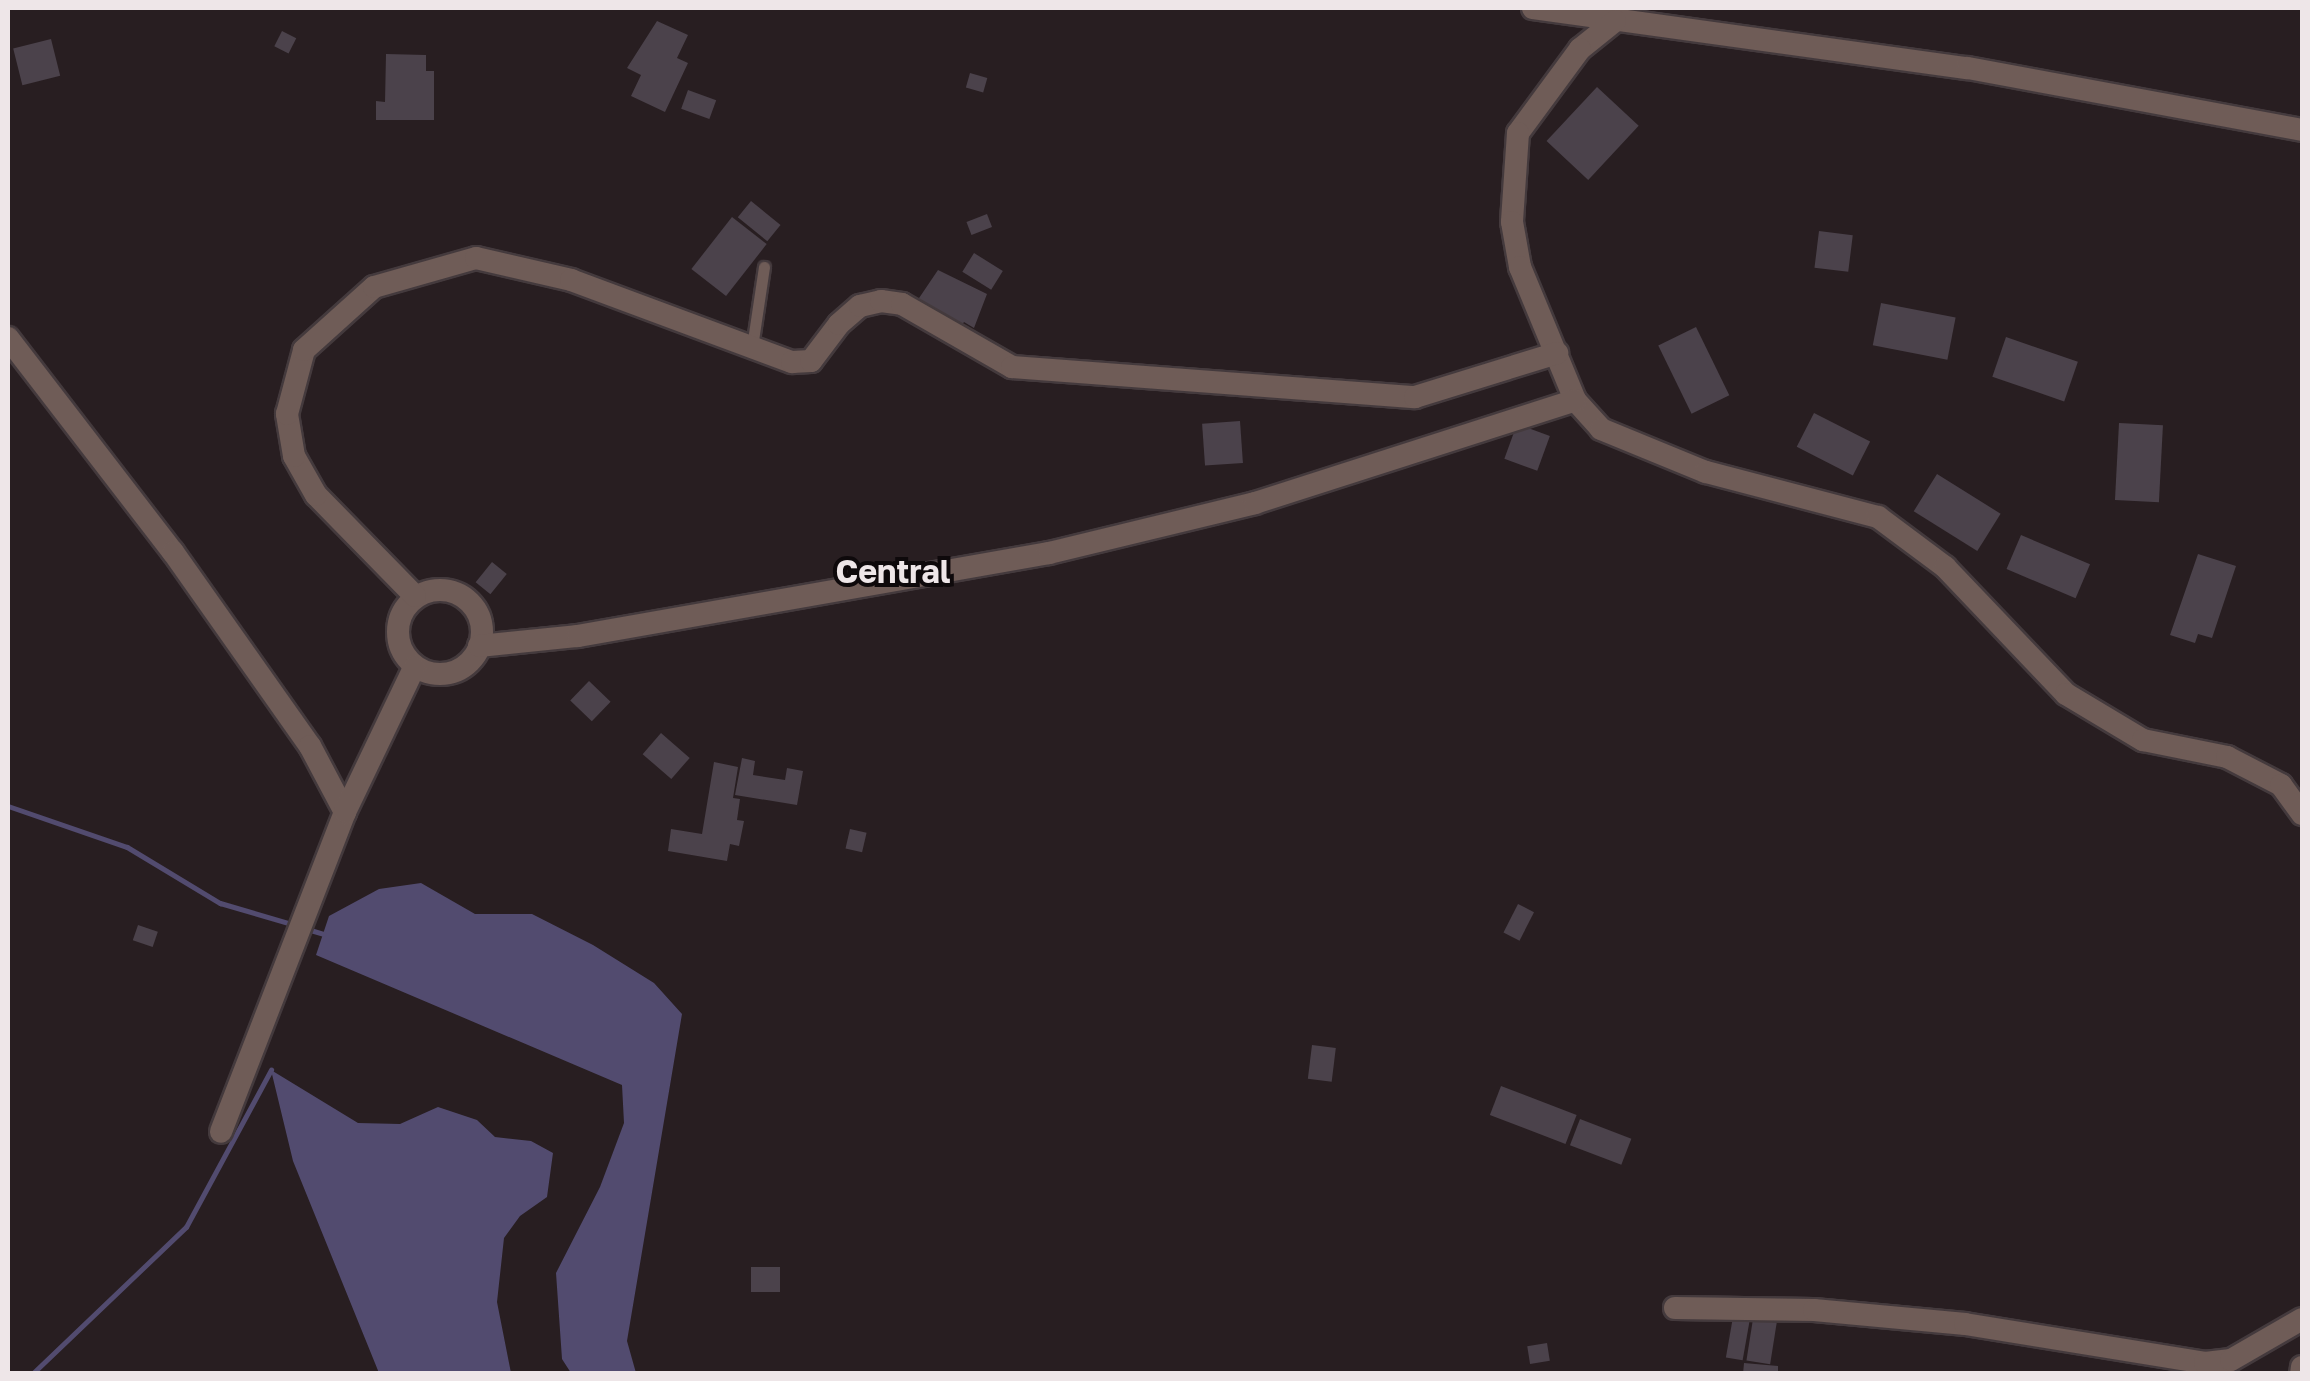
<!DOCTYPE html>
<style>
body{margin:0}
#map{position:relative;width:2310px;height:1381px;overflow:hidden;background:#281e21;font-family:"Golos Text",sans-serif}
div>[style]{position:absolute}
.water>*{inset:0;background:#524b6f}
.stream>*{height:5px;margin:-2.5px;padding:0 2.5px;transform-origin:2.5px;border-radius:2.5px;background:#524b6f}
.building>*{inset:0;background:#4b424b;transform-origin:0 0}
.roads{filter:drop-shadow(2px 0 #443a3d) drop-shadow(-2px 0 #443a3d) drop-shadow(0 2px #443a3d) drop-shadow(0 -2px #443a3d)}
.lane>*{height:11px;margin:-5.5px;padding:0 5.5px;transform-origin:5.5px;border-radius:5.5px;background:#6f5c57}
.street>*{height:22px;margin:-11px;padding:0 11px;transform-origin:11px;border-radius:11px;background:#6f5c57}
.street>.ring{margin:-11px;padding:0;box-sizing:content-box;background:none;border:22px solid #6f5c57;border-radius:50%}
span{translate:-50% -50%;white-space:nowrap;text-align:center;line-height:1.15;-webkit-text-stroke:8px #0e090b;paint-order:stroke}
.quarter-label{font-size:32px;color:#eee6e8;font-weight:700}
.frame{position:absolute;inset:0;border:10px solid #eee6e8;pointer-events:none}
</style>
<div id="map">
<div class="water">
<div style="clip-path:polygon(421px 883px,475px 914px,532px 914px,593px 945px,654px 983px,682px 1014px,627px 1341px,636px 1373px,571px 1373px,562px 1359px,556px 1273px,600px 1187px,624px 1123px,622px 1085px,316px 955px,329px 916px,379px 889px)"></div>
<div style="clip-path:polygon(271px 1070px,358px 1123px,400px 1124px,438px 1107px,477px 1120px,495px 1137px,531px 1141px,553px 1153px,547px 1197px,520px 1216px,504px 1238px,497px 1302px,511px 1373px,379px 1373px,293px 1161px)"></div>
</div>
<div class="stream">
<div style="left:8px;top:806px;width:126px;rotate:19deg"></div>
<div style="left:127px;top:847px;width:109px;rotate:31.1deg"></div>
<div style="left:220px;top:903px;width:75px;rotate:16.3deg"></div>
<div style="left:307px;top:929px;width:17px;rotate:17deg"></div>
<div style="left:32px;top:1374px;width:213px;rotate:-43.7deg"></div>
<div style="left:186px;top:1227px;width:179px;rotate:-61.6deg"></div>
</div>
<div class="building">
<div style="clip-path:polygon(657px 21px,688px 35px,677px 58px,688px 63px,665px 112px,631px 96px,641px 75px,627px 68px)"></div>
<div style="left:282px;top:31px;width:16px;height:17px;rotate:27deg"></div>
<div style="left:51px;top:39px;width:38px;height:39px;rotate:76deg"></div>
<div style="clip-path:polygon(386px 54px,426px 55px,426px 71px,434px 71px,434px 120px,376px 120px,376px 101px,385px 102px)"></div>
<div style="left:970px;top:73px;width:18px;height:15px;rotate:16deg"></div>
<div style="left:1597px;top:87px;width:57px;height:74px;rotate:43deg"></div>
<div style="left:688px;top:90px;width:30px;height:20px;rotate:20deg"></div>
<div style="left:751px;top:201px;width:38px;height:21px;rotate:39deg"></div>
<div style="left:987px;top:214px;width:14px;height:22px;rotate:69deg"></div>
<div style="left:732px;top:217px;width:44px;height:66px;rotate:38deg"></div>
<div style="left:1819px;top:231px;width:34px;height:37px;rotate:7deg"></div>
<div style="left:974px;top:253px;width:34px;height:22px;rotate:32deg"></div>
<div style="clip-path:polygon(938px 270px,987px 294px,974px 328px,964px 322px,955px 335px,913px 307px)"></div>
<div style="left:1881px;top:303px;width:76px;height:43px;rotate:11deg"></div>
<div style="left:1696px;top:327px;width:76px;height:42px;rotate:64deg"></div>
<div style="left:2006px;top:337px;width:76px;height:42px;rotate:19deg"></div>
<div style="left:1814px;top:413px;width:63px;height:38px;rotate:27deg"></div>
<div style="left:1240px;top:421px;width:42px;height:38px;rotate:86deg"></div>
<div style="left:2119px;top:423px;width:44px;height:77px;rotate:3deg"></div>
<div style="left:1517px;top:424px;width:35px;height:37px;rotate:20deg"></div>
<div style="left:1937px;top:474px;width:75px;height:44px;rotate:32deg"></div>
<div style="left:2021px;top:535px;width:75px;height:37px;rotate:23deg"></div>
<div style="clip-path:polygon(2198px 554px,2236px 566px,2212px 638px,2198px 634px,2195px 643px,2170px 635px)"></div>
<div style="left:492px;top:562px;width:19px;height:26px;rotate:39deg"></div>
<div style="left:589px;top:681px;width:30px;height:27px;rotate:44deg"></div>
<div style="left:661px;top:733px;width:38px;height:28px;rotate:41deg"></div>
<div style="clip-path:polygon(742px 758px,755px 761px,753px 775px,785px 780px,787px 768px,803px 771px,797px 805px,735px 795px)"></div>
<div style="clip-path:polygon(714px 762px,738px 767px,733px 798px,740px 799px,737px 820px,744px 821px,739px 846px,730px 844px,727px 861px,668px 851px,671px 829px,702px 834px)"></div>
<div style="left:850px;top:829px;width:17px;height:20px;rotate:13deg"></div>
<div style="left:1518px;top:904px;width:18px;height:32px;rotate:27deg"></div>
<div style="left:138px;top:925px;width:21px;height:16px;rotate:19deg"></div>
<div style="left:1312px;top:1045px;width:24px;height:34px;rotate:7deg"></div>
<div style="left:1501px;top:1086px;width:81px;height:31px;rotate:21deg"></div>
<div style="left:1580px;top:1119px;width:55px;height:28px;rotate:21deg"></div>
<div style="left:780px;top:1267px;width:25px;height:29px;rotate:90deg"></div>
<div style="left:1733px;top:1317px;width:17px;height:41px;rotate:10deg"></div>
<div style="left:1753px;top:1319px;width:24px;height:42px;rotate:9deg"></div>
<div style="left:1547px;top:1343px;width:18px;height:20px;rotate:81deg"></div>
<div style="clip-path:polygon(1744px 1363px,1778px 1366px,1778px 1374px,1743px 1374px)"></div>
</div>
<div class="roads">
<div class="lane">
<div style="left:752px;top:347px;width:81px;rotate:-81.5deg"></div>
</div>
<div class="street">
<div style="left:1533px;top:8px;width:439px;rotate:7.9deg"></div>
<div style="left:1968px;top:68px;width:340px;rotate:10.5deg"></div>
<div style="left:1615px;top:21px;width:45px;rotate:141.3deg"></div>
<div style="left:1580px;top:49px;width:104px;rotate:126.4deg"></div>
<div style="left:1518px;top:133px;width:89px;rotate:93.9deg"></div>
<div style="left:1512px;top:222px;width:46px;rotate:79.9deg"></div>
<div style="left:1520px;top:267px;width:144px;rotate:67.5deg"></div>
<div style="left:1575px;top:400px;width:39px;rotate:48deg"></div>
<div style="left:1601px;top:429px;width:113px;rotate:22.3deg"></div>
<div style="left:1706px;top:472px;width:178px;rotate:14.7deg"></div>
<div style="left:1878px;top:517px;width:84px;rotate:36.7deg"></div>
<div style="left:1945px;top:567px;width:175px;rotate:46.4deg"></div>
<div style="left:2066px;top:694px;width:90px;rotate:30.9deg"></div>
<div style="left:2143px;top:740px;width:86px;rotate:11.4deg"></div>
<div style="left:2227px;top:757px;width:61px;rotate:27.4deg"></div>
<div style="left:2281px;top:785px;width:36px;rotate:54deg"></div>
<div style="left:8px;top:338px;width:270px;rotate:52.4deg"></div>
<div style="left:173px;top:552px;width:237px;rotate:54.8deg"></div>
<div style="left:310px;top:746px;width:75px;rotate:62.1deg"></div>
<div style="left:345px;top:812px;width:343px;rotate:111.2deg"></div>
<div class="ring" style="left:398px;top:590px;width:62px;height:62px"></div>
<div style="left:415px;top:596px;width:141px;rotate:-134.4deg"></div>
<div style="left:316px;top:495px;width:45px;rotate:-119.4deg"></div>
<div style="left:294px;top:456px;width:43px;rotate:-99.5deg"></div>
<div style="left:287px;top:414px;width:66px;rotate:-75.1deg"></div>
<div style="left:304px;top:350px;width:94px;rotate:-42deg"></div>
<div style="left:374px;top:287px;width:106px;rotate:-15.9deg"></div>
<div style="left:476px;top:258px;width:98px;rotate:13deg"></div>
<div style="left:571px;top:280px;width:236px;rotate:20.4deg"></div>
<div style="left:792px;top:362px;width:19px;rotate:-3deg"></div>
<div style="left:811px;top:361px;width:46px;rotate:-52.9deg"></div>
<div style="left:839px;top:324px;width:28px;rotate:-41deg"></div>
<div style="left:860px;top:306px;width:22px;rotate:-13deg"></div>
<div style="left:881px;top:301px;width:21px;rotate:8deg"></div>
<div style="left:902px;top:304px;width:127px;rotate:29.8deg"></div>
<div style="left:1012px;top:367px;width:404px;rotate:4.3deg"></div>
<div style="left:1415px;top:397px;width:149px;rotate:-17.2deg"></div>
<div style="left:479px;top:646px;width:100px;rotate:-5.8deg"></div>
<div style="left:578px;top:636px;width:478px;rotate:-10deg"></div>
<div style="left:1049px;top:553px;width:212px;rotate:-13.6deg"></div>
<div style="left:1255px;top:503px;width:336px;rotate:-17.8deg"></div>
<div style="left:345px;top:812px;width:160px;rotate:-64.4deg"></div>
<div style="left:1675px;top:1308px;width:139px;rotate:0.8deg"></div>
<div style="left:1814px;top:1310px;width:152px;rotate:5.3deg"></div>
<div style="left:1965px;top:1324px;width:243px;rotate:9.2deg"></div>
<div style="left:2205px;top:1363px;width:26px;rotate:-7deg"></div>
<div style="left:2231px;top:1360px;width:82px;rotate:-30deg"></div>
<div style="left:2301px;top:1374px;width:7px;rotate:-82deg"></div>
</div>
</div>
<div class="quarter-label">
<span style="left:893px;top:571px">Central</span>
</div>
<div class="frame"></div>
</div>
